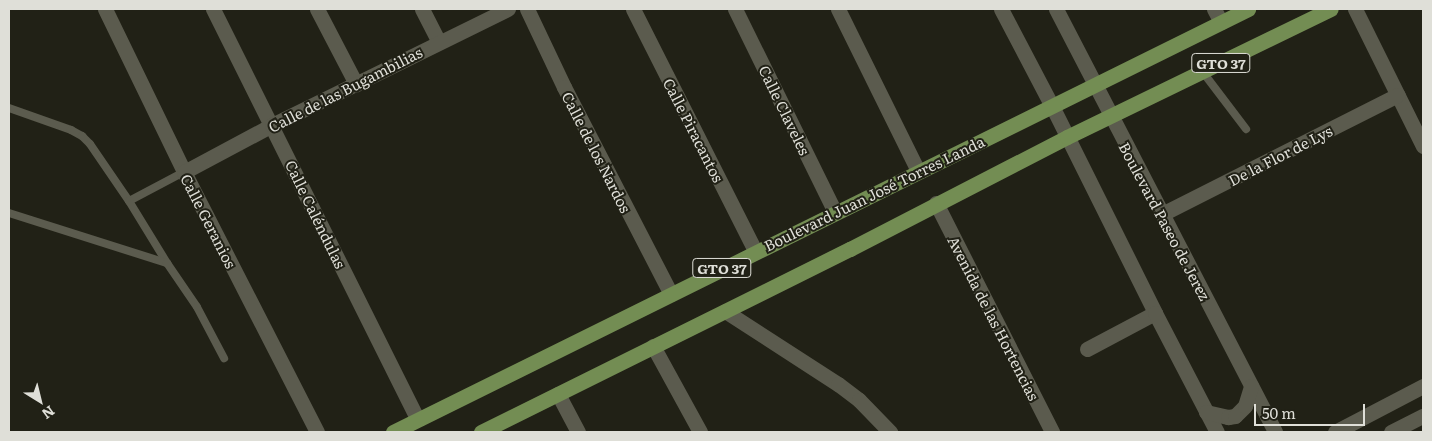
<!DOCTYPE html>
<meta charset="utf-8">
<style>
body{margin:0}
#map{position:relative;width:1432px;height:441px;overflow:hidden;background:#212116;font-family:Literata,serif}
div>[style]{position:absolute}
.lane>*{height:8px;margin:-4px;padding:0 4px;transform-origin:4px;border-radius:4px;background:#5b5b4e}
.street>*{height:15px;margin:-7.5px;padding:0 7.5px;transform-origin:7.5px;border-radius:7.5px;background:#5b5b4e}
.secondary>*{height:15px;margin:-7.5px;padding:0 7.5px;transform-origin:7.5px;border-radius:7.5px;background:#5b5b4e}
.primary>*{height:15px;margin:-7.5px;padding:0 7.5px;transform-origin:7.5px;border-radius:7.5px;background:#738d53}
span{translate:-50% -50%;white-space:nowrap;text-align:center;line-height:1.15;-webkit-text-stroke:4px #212116;paint-order:stroke}
.shield-label span{padding:1px 4px;background:#212116;border:1px solid;border-radius:4px;-webkit-text-stroke-width:0}
.shield-label{font-size:14px;color:#dfdfd8;font-weight:700}
.street-label{font-size:15px;color:#dfdfd8}
.frame{position:absolute;inset:0;border:10px solid #dfdfd8;pointer-events:none}
.north{position:absolute;left:15px;top:376px;width:50px;height:50px;-webkit-text-stroke:4px #212116;paint-order:stroke;rotate:144deg;font-size:14px;font-weight:700;line-height:20px;text-align:center;color:#dfdfd8}
.north::after{content:'';display:block;margin:auto;width:18px;height:22px;background:#dfdfd8;clip-path:polygon(50% 0,100% 100%,50% 72%,0 100%)}
.scale{position:absolute;left:1254px;top:404px;width:111px;height:22px;box-sizing:border-box;border:2px solid #dfdfd8;border-top:0;padding-left:6px;font-size:15px;line-height:18px;white-space:nowrap;color:#dfdfd8;-webkit-text-stroke:4px #212116;paint-order:stroke}
</style>
<div id="map">
<div class="lane">
<div style="left:1202px;top:71px;width:73px;rotate:52.8deg"></div>
<div style="left:9px;top:108px;width:66px;rotate:19.5deg"></div>
<div style="left:71px;top:130px;width:13px;rotate:29deg"></div>
<div style="left:82px;top:136px;width:11px;rotate:45deg"></div>
<div style="left:90px;top:144px;width:69px;rotate:55.6deg"></div>
<div style="left:129px;top:201px;width:62px;rotate:-27.8deg"></div>
<div style="left:129px;top:201px;width:73px;rotate:58.5deg"></div>
<div style="left:9px;top:213px;width:166px;rotate:17.6deg"></div>
<div style="left:167px;top:263px;width:53px;rotate:55.7deg"></div>
<div style="left:197px;top:307px;width:58px;rotate:62.1deg"></div>
</div>
<div class="street">
<div style="left:105px;top:9px;width:181px;rotate:64.1deg"></div>
<div style="left:184px;top:172px;width:292px;rotate:62.9deg"></div>
<div style="left:213px;top:9px;width:458px;rotate:63.5deg"></div>
<div style="left:317px;top:9px;width:85px;rotate:62.5deg"></div>
<div style="left:422px;top:9px;width:37px;rotate:63deg"></div>
<div style="left:527px;top:9px;width:86px;rotate:64.6deg"></div>
<div style="left:564px;top:87px;width:233px;rotate:62.7deg"></div>
<div style="left:633px;top:9px;width:272px;rotate:63.2deg"></div>
<div style="left:735px;top:9px;width:226px;rotate:63.8deg"></div>
<div style="left:838px;top:9px;width:181px;rotate:63.7deg"></div>
<div style="left:1214px;top:9px;width:15px;rotate:62deg"></div>
<div style="left:1355px;top:9px;width:153px;rotate:63.6deg"></div>
<div style="left:184px;top:172px;width:100px;rotate:-28.1deg"></div>
<div style="left:272px;top:125px;width:263px;rotate:-26.2deg"></div>
<div style="left:936px;top:203px;width:257px;rotate:63.1deg"></div>
<div style="left:1162px;top:214px;width:264px;rotate:-26.8deg"></div>
<div style="left:725px;top:311px;width:135px;rotate:32.9deg"></div>
<div style="left:838px;top:384px;width:26px;rotate:37deg"></div>
<div style="left:859px;top:400px;width:45px;rotate:45.9deg"></div>
<div style="left:653px;top:346px;width:98px;rotate:61.3deg"></div>
<div style="left:1087px;top:349px;width:77px;rotate:-27.9deg"></div>
<div style="left:558px;top:394px;width:43px;rotate:62.2deg"></div>
</div>
<div class="secondary">
<div style="left:1001px;top:9px;width:110px;rotate:62.3deg"></div>
<div style="left:1052px;top:106px;width:231px;rotate:63.5deg"></div>
<div style="left:1155px;top:313px;width:134px;rotate:62.5deg"></div>
<div style="left:1056px;top:9px;width:476px;rotate:62.6deg"></div>
<div style="left:1206px;top:412px;width:23px;rotate:13deg"></div>
<div style="left:1228px;top:417px;width:7px;rotate:-8deg"></div>
<div style="left:1235px;top:416px;width:14px;rotate:-45deg"></div>
<div style="left:1245px;top:406px;width:21px;rotate:-73deg"></div>
<div style="left:1335px;top:432px;width:99px;rotate:-27.6deg"></div>
<div style="left:1391px;top:432px;width:36px;rotate:-27deg"></div>
</div>
<div class="primary">
<div style="left:393px;top:432px;width:954px;rotate:-26.32deg"></div>
<div style="left:481px;top:432px;width:412px;rotate:-26.4deg"></div>
<div style="left:850px;top:249px;width:244px;rotate:-27.3deg"></div>
<div style="left:1067px;top:137px;width:293px;rotate:-25.9deg"></div>
</div>
<div class="shield-label">
<span style="left:1221px;top:63px">GTO 37</span>
<span style="left:722px;top:268px">GTO 37</span>
</div>
<div class="street-label">
<span style="left:345px;top:89px;rotate:-27deg">Calle de las Bugambilias</span>
<span style="left:785px;top:110px;rotate:64deg">Calle Claveles</span>
<span style="left:694px;top:130px;rotate:63deg">Calle Piracantos</span>
<span style="left:597px;top:152px;rotate:63deg">Calle de los Nardos</span>
<span style="left:1280px;top:155px;rotate:-27deg">De la Flor de Lys</span>
<span style="left:874px;top:193px;rotate:-26deg">Boulevard Juan José Torres Landa</span>
<span style="left:316px;top:214px;rotate:64deg">Calle Caléndulas</span>
<span style="left:209px;top:221px;rotate:63deg">Calle Geranios</span>
<span style="left:1165px;top:221px;rotate:62deg">Boulevard Paseo de Jerez</span>
<span style="left:994px;top:318px;rotate:63deg">Avenida de las Hortencias</span>
</div>
<div class="frame"></div>
<div class="north">N</div>
<div class="scale">50 m</div>
</div>
